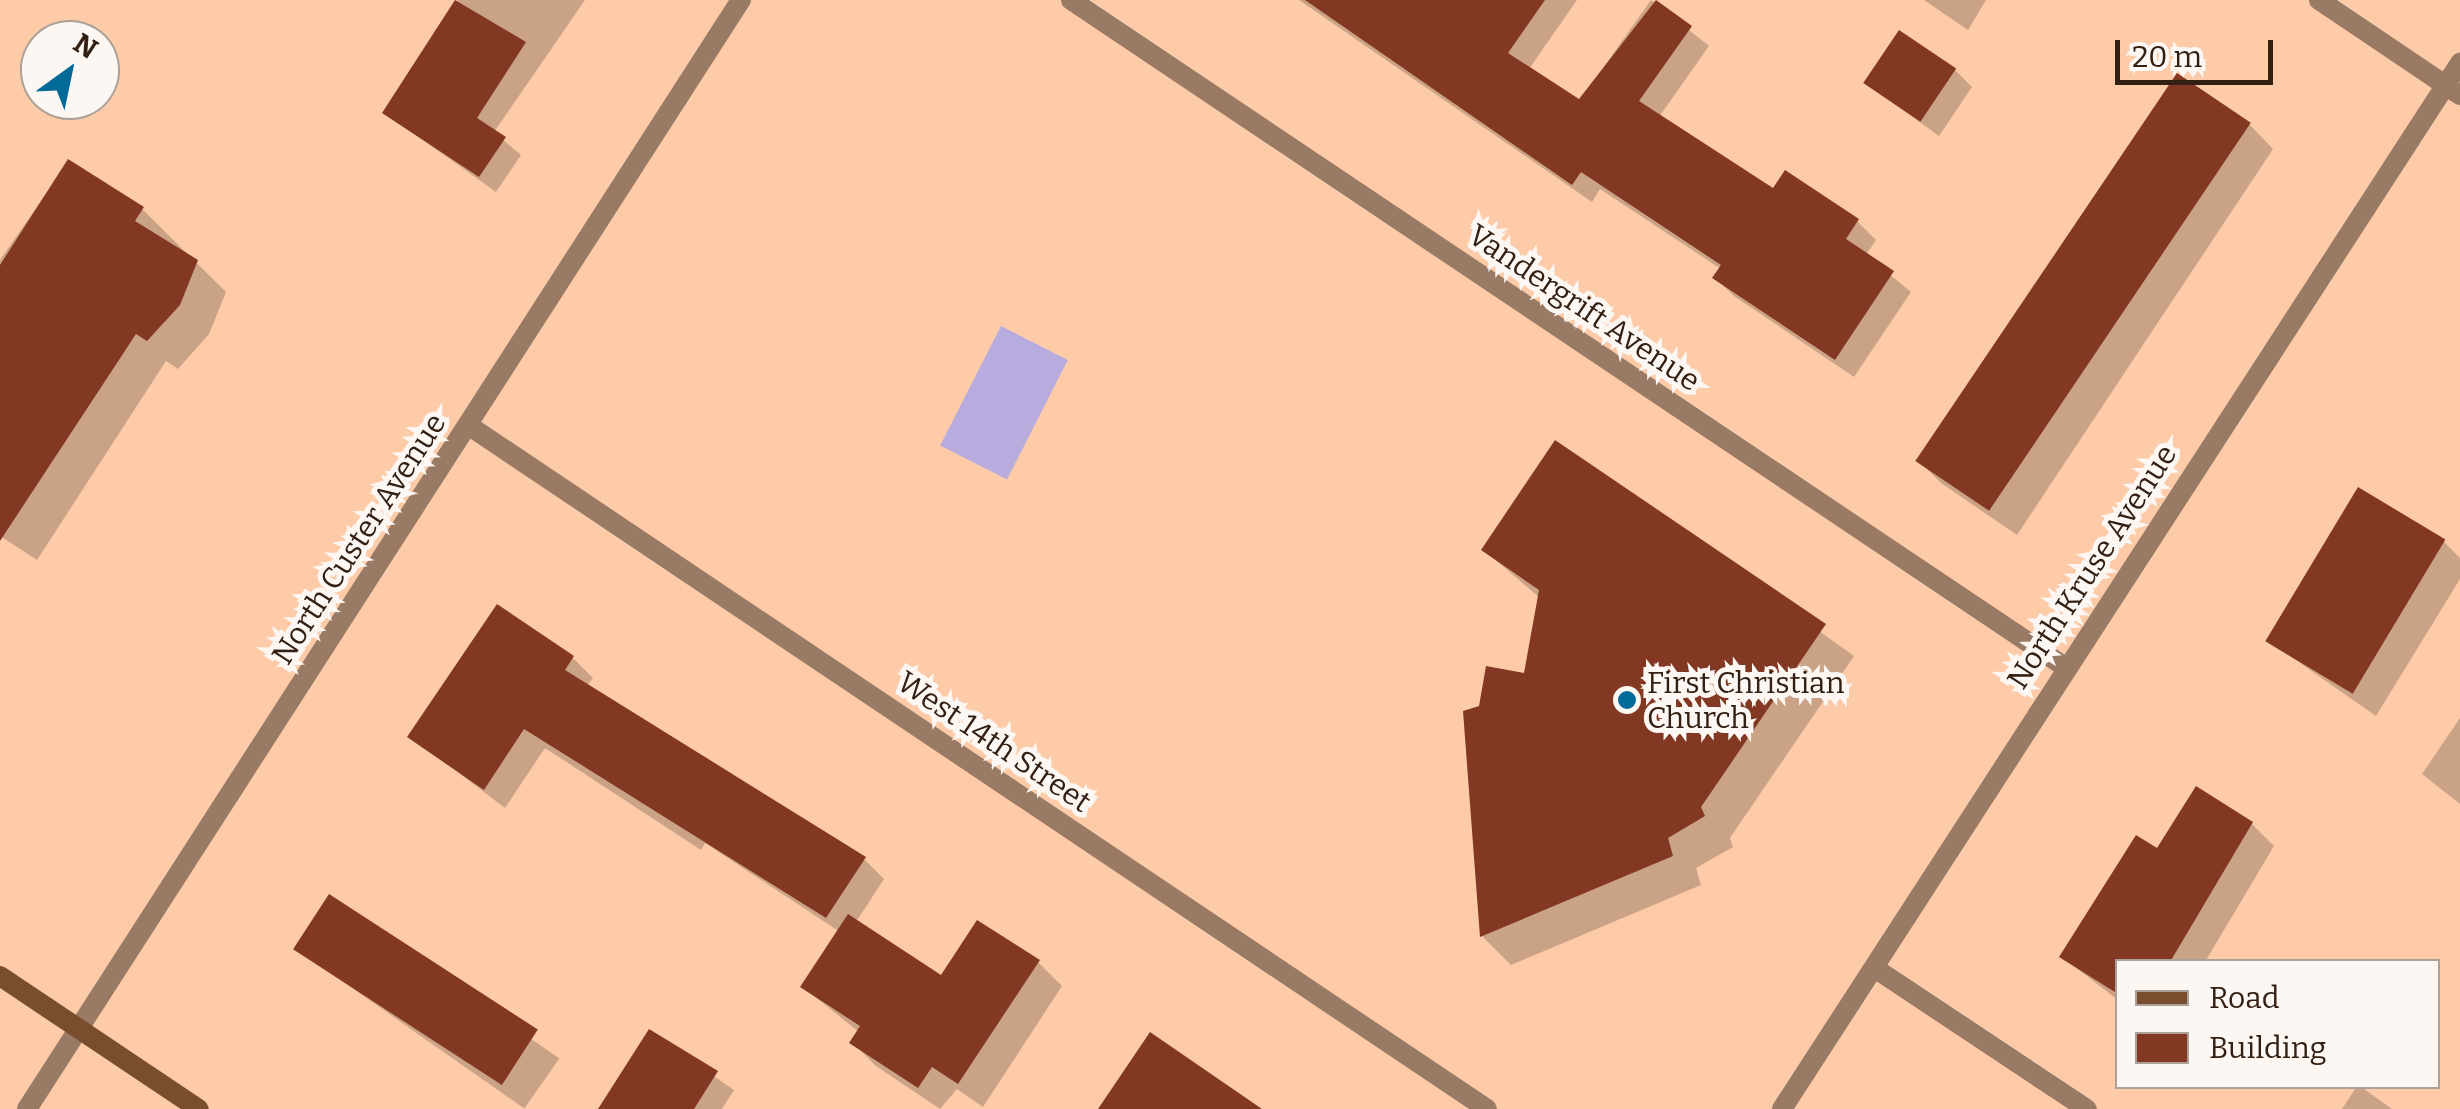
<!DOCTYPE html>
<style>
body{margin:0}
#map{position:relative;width:2460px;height:1109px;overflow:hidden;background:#fdcba8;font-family:Bitter,serif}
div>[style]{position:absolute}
.green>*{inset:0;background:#b8abdd;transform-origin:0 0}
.shadow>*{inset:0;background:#0003;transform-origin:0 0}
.building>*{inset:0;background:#823822;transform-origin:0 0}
.minor>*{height:20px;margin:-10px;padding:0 10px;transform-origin:10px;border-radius:10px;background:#987a65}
.tertiary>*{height:20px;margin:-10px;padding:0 10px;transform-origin:10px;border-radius:10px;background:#987a65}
.secondary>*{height:20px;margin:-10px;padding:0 10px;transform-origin:10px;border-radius:10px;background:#784e2e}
.dots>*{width:28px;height:28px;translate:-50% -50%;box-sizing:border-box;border:5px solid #fcf7f3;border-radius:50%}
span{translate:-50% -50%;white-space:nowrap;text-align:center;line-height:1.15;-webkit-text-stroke:10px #fcf7f3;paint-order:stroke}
.street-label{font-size:30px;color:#332013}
.poi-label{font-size:30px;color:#332013}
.left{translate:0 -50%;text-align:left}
.legend{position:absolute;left:2115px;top:959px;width:325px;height:130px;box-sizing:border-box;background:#fcf7f3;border:2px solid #aca199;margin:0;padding:12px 18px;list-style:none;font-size:30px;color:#332013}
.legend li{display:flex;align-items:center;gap:20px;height:50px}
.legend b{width:50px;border:2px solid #aca199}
.north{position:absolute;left:20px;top:20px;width:100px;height:100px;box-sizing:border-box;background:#fcf7f3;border:2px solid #aca199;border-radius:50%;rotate:33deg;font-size:28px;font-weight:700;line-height:40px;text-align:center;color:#332013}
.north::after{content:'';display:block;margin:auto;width:35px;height:45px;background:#026a98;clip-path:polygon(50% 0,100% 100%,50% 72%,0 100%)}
.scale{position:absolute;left:2115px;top:40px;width:158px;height:45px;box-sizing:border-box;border:5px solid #332013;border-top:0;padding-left:12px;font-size:30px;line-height:35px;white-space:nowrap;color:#332013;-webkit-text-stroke:8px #fcf7f3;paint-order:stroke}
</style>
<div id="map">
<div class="green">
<div style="left:1001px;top:326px;width:75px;height:134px;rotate:27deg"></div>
</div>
<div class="shadow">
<div style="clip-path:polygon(458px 0,585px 0,494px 132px,521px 155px,496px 192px,385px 113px)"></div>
<div style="clip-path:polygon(1299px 0,1577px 0,1529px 69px,1579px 102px,1651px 0,1709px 46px,1659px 117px,1773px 192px,1857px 221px,1876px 240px,1866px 255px,1911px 292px,1854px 377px,1734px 296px,1715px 278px,1721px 269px,1600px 189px,1592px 202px)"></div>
<div style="clip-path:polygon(1924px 0,1986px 0,1968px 30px)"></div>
<div style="clip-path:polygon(1955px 70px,1972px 87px,1939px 136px,1867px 84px)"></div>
<div style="clip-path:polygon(2249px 124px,2273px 149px,2017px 535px,1941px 483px,1917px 459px)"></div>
<div style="clip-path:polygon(68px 162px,142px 209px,226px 292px,209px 334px,178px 369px,166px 361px,37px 560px,0 536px,0 260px)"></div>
<div style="clip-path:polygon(1556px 443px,1854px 656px,1730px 838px,1733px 847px,1696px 868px,1701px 885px,1511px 965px,1482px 936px,1481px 708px,1526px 676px,1540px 598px,1484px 550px)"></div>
<div style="clip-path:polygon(2444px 542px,2460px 558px,2460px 579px,2376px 716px,2267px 640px)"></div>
<div style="clip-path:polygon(573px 658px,593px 678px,587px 686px,864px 859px,884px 879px,856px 922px,942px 979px,1038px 962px,1062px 986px,983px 1107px,957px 1089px,940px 1109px,876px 1066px,852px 1042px,859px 1032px,803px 987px,840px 932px,705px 843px,701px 850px,545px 748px,505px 808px,410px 736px)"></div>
<div style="clip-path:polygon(2460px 718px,2460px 804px,2422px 774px)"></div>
<div style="clip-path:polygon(2252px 824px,2274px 846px,2205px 962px,2118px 962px,2118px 1000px,2062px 957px,2158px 852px)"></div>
<div style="left:330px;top:898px;width:280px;height:61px;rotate:35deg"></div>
<div style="clip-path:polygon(650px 1032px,734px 1090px,722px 1109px,601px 1109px)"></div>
<div style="clip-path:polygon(2357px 1086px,2360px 1086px,2392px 1109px,2342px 1109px)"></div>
</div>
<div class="building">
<div style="clip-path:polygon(455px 0,526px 42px,477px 118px,506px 137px,479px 177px,382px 113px)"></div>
<div style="clip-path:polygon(1305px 0,1545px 0,1508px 53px,1579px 99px,1656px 0,1692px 26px,1639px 101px,1773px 188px,1785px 170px,1859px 219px,1846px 239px,1894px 271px,1835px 360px,1712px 278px,1721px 265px,1581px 172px,1572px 185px)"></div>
<div style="left:1899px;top:30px;width:69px;height:64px;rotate:34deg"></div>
<div style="left:2177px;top:73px;width:89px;height:468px;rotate:34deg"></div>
<div style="clip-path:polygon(68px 159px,144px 207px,135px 221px,198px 260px,180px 305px,147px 341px,136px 334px,0 541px,0 265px)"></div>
<div style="clip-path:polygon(1555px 440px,1826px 624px,1701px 807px,1705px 816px,1668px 838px,1673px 856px,1480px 937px,1463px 711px,1479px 706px,1486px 666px,1524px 673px,1539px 590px,1481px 550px)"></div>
<div style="left:2358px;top:487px;width:102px;height:180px;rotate:31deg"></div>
<div style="clip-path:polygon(497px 604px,574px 656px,565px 670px,866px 857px,826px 918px,524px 729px,484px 790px,407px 737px)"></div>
<div style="clip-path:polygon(2196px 786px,2253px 822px,2170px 962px,2118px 962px,2118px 994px,2059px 957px,2136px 835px,2157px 848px)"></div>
<div style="left:329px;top:894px;width:249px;height:66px;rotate:33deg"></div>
<div style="clip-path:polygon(848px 914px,941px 975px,977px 920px,1040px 960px,958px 1084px,932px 1067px,918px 1088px,849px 1043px,860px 1026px,800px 987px)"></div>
<div style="clip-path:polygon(649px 1029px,718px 1071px,694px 1109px,598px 1109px)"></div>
<div style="clip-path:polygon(1150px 1032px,1262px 1109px,1098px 1109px)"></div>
</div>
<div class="minor">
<div style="left:1071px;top:0;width:1193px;rotate:33.86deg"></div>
<div style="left:2319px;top:0;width:170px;rotate:34deg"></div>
<div style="left:468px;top:425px;width:1227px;rotate:33.87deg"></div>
<div style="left:1876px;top:969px;width:253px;rotate:33.6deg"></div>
<div style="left:1782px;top:1109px;width:1247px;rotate:-57.05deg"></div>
</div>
<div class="tertiary">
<div style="left:27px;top:1109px;width:1319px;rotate:-57.23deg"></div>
</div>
<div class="secondary">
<div style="left:0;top:976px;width:239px;rotate:33.8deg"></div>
</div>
<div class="dots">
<div style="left:1627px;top:700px;background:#026a98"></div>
</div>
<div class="street-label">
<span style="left:1584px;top:308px;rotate:34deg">Vandergrift Avenue</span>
<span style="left:359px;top:539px;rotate:-57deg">North Custer Avenue</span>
<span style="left:2092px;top:567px;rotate:-57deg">North Kruse Avenue</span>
<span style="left:994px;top:742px;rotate:34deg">West 14th Street</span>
</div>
<div class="poi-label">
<span class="left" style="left:1647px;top:700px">First Christian<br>Church</span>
</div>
<ul class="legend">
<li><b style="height:12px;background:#784e2e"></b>Road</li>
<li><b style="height:28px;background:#823822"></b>Building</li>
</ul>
<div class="north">N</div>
<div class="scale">20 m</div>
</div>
